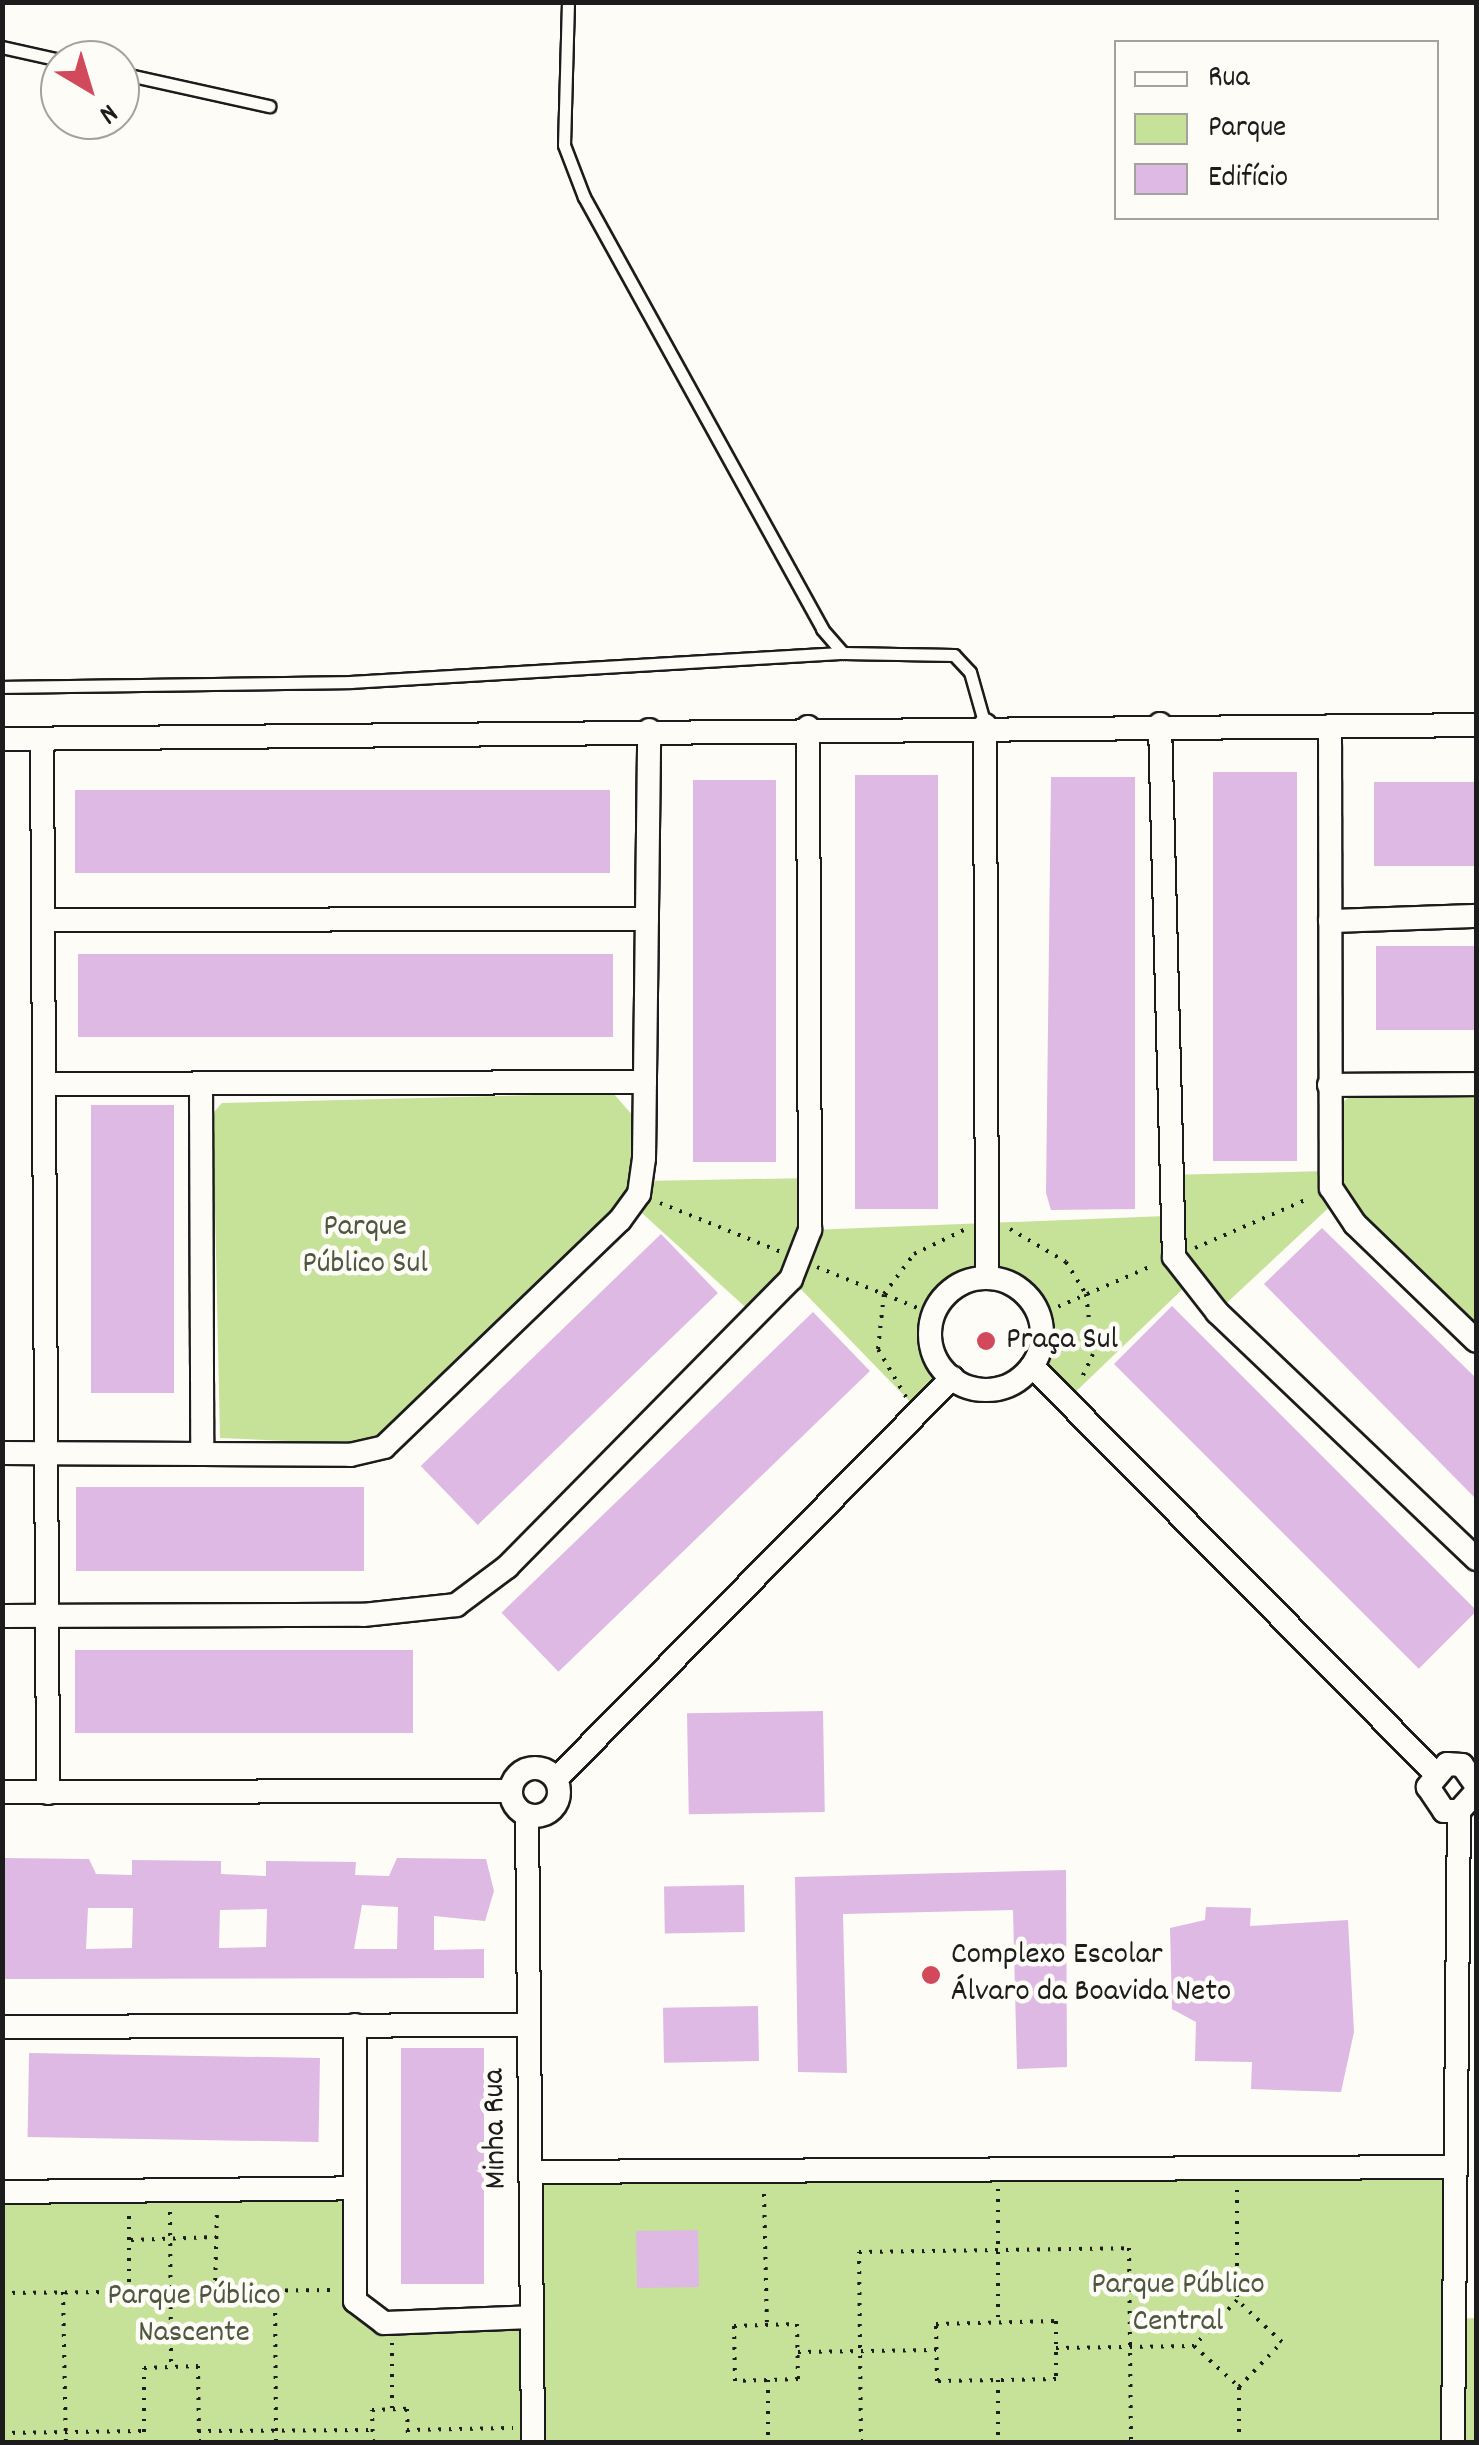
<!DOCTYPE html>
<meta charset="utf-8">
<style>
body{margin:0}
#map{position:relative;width:1479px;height:2445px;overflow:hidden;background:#fdfcf7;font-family:Dekko,sans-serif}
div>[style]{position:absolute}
.green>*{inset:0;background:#c6e198}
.building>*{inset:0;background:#deb9e3;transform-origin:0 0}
.path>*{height:4px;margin-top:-2px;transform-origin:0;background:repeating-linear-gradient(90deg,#1c1c1c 0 2.5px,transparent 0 10.5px)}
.roads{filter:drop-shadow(2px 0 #1c1c1c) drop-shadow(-2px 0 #1c1c1c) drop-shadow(0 2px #1c1c1c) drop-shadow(0 -2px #1c1c1c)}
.service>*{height:11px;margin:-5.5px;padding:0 5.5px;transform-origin:5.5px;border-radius:5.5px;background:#fdfcf7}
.minor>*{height:22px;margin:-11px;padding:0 11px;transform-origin:11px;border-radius:11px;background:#fdfcf7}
.minor>.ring{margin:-11px;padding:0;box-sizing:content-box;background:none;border:22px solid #fdfcf7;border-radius:50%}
.dots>*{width:28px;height:28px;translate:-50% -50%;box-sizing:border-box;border:5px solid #fdfcf7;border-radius:50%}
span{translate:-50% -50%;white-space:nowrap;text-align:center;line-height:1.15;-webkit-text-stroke:9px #fdfcf7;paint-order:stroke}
.park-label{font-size:32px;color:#4f5741}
.poi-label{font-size:32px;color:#1c1c1c}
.left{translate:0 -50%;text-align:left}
.street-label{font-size:32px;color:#1c1c1c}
.frame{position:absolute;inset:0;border:5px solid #1c1c1c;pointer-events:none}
.legend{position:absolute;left:1114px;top:40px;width:325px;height:180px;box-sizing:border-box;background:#fdfcf7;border:2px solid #a3a29f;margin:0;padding:12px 18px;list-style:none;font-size:30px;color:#1c1c1c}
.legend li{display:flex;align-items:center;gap:20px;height:50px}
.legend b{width:50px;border:2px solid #a3a29f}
.north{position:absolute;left:40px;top:40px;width:100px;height:100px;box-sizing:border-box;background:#fdfcf7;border:2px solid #a3a29f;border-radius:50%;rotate:142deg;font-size:28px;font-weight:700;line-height:40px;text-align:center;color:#1c1c1c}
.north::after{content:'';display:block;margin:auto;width:35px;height:45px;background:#d1495b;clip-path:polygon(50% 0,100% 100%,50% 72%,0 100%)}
</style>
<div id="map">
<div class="green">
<div style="clip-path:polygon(613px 1093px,634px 1117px,643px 1181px,811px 1178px,811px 1230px,1166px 1216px,1166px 1175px,1328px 1171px,1339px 1106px,1351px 1095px,1476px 1094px,1476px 1327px,1359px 1210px,1337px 1200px,1217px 1312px,1189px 1283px,1066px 1401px,1032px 1366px,1042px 1332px,1030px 1299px,987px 1277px,955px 1287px,930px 1332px,952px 1378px,919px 1411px,791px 1279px,754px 1315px,632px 1204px,380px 1436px,355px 1444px,220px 1438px,213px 1113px,222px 1103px)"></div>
<div style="clip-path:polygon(1456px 2167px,1455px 2319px,1476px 2318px,1476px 2442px,3px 2442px,2px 2192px,355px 2188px,367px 2316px,531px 2317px,530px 2172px)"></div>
</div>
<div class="building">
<div style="left:1297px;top:772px;width:389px;height:84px;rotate:90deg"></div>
<div style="left:938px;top:775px;width:434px;height:83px;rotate:90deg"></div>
<div style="clip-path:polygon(1051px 777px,1135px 777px,1135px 1209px,1051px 1210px,1046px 1193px)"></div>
<div style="left:693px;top:780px;width:83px;height:382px"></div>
<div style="left:1374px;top:782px;width:102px;height:84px"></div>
<div style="left:75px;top:790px;width:535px;height:83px"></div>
<div style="left:1376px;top:946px;width:100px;height:84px"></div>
<div style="left:78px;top:954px;width:535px;height:83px"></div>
<div style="left:174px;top:1105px;width:288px;height:83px;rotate:90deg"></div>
<div style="clip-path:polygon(1322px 1228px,1476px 1378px,1476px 1499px,1264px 1284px)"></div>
<div style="left:661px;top:1234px;width:82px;height:334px;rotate:46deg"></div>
<div style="left:1172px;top:1306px;width:431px;height:82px;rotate:45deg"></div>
<div style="left:813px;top:1312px;width:82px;height:433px;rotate:46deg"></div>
<div style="left:76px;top:1487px;width:288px;height:84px"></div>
<div style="left:75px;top:1650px;width:338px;height:83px"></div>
<div style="left:823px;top:1711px;width:101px;height:136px;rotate:89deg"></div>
<div style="clip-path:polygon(evenodd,2px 1858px,89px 1859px,96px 1874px,132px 1875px,132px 1860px,221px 1861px,221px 1874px,266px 1876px,266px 1861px,356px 1862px,355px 1875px,389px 1876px,397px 1858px,486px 1859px,494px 1891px,485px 1921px,434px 1916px,434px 1950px,484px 1949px,484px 1978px,2px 1979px,2px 1858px,362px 1905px,398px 1907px,397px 1949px,354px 1949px,362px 1905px,2px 1858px,88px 1908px,133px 1908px,132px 1948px,86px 1949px,88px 1908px,2px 1858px,267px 1909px,266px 1947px,219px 1948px,220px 1910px,267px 1909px)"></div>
<div style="clip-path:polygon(1066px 1870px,1067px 2067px,1017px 2069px,1013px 1910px,843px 1914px,847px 2073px,798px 2072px,795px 1877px)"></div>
<div style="left:744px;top:1885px;width:47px;height:80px;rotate:89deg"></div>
<div style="clip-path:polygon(1206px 1907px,1251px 1908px,1250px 1926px,1348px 1920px,1354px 2032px,1341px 2092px,1251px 2089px,1252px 2062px,1195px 2061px,1196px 2022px,1172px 2009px,1170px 1928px,1205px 1920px)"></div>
<div style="left:758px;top:2006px;width:55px;height:95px;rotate:89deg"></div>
<div style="left:484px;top:2048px;width:236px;height:83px;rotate:90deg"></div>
<div style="left:320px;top:2058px;width:84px;height:291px;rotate:91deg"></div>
<div style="left:698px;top:2230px;width:57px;height:62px;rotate:89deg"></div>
</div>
<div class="path">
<div style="left:660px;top:1203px;width:131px;rotate:22deg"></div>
<div style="left:1010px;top:1229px;width:65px;rotate:30.5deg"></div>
<div style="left:1066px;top:1262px;width:38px;rotate:58deg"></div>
<div style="left:1086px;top:1294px;width:60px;rotate:83.3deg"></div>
<div style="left:1093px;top:1354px;width:31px;rotate:115deg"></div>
<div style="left:1195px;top:1248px;width:125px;rotate:-23.5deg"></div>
<div style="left:817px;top:1267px;width:125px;rotate:22.1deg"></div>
<div style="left:1039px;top:1315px;width:125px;rotate:-23.5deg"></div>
<div style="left:906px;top:1397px;width:56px;rotate:-120.3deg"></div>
<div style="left:878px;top:1349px;width:55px;rotate:-83.8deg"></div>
<div style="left:884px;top:1294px;width:50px;rotate:-53.1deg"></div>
<div style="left:914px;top:1254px;width:58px;rotate:-25.7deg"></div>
<div style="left:998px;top:2189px;width:134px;rotate:90deg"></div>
<div style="left:1237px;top:2190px;width:110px;rotate:90deg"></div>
<div style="left:764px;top:2194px;width:131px;rotate:88.7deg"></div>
<div style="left:170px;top:2212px;width:155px;rotate:89.6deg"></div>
<div style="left:131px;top:2240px;width:85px;rotate:-2deg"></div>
<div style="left:215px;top:2291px;width:80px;rotate:-88.6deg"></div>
<div style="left:63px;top:2292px;width:150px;rotate:88.9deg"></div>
<div style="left:129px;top:2292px;width:81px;rotate:-90deg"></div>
<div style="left:275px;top:2292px;width:150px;rotate:89.6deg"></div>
<div style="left:2px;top:2293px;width:331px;rotate:-0.5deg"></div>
<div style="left:1056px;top:2321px;width:58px;rotate:90deg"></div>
<div style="left:1056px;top:2379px;width:119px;rotate:179deg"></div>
<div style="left:937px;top:2381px;width:57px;rotate:-91deg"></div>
<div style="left:936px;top:2324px;width:120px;rotate:-1.4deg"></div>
<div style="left:797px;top:2324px;width:55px;rotate:89deg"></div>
<div style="left:798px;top:2379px;width:63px;rotate:178.2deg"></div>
<div style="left:735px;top:2381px;width:55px;rotate:-91deg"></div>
<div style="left:734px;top:2326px;width:63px;rotate:-1.8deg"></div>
<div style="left:1056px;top:2348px;width:138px;rotate:-0.8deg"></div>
<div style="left:798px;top:2352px;width:138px;rotate:-0.8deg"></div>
<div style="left:768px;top:2380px;width:62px;rotate:90deg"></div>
<div style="left:998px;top:2380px;width:62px;rotate:90deg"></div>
<div style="left:392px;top:2408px;width:65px;rotate:-90deg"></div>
<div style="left:407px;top:2430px;width:106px;rotate:-1.1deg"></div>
<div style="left:198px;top:2431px;width:175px;rotate:-0.3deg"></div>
<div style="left:2px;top:2433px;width:141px;rotate:-0.8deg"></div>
<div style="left:144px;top:2442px;width:74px;rotate:-90deg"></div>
<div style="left:144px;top:2368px;width:54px;rotate:-2.1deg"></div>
<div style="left:198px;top:2366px;width:76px;rotate:89.2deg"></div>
<div style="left:373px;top:2442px;width:32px;rotate:-92deg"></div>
<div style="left:372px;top:2410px;width:35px;rotate:-2deg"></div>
<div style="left:407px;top:2409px;width:33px;rotate:88deg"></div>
<div style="left:861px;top:2442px;width:190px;rotate:-90.6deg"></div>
<div style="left:859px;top:2252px;width:270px;rotate:-0.8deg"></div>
<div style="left:1129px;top:2248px;width:194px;rotate:89.4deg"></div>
<div style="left:1239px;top:2442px;width:55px;rotate:-90deg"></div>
<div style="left:1239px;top:2387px;width:62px;rotate:-46.3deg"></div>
<div style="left:1282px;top:2342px;width:62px;rotate:-137deg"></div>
<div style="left:1237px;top:2300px;width:63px;rotate:133.1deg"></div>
<div style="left:1194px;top:2346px;width:61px;rotate:42.3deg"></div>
</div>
<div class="roads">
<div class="service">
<div style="left:568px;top:2px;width:143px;rotate:91.6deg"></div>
<div style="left:564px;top:145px;width:56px;rotate:69deg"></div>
<div style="left:584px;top:197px;width:493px;rotate:61.1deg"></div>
<div style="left:822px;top:629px;width:32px;rotate:49deg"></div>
<div style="left:843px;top:653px;width:111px;rotate:1deg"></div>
<div style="left:954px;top:655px;width:23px;rotate:47deg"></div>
<div style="left:970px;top:672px;width:55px;rotate:74.2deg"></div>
<div style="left:2px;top:47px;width:59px;rotate:12.6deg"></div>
<div style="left:120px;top:73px;width:153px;rotate:12.5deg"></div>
<div style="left:2px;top:687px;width:349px;rotate:-0.8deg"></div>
<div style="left:351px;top:682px;width:493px;rotate:-3.4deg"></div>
</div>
<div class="minor">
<div style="left:1160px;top:724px;width:533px;rotate:88.5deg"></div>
<div style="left:1174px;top:1257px;width:70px;rotate:52deg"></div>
<div style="left:1217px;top:1312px;width:358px;rotate:43.6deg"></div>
<div style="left:985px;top:725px;width:552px;rotate:89.79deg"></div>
<div style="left:1330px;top:726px;width:462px;rotate:89.9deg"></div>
<div style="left:1331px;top:1188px;width:43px;rotate:56.3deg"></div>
<div style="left:1355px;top:1224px;width:168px;rotate:44deg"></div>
<div style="left:2px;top:739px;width:1474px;rotate:-0.54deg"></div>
<div style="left:42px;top:739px;width:1054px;rotate:89.67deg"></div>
<div style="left:45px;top:920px;width:602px;rotate:-0.1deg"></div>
<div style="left:1330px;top:921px;width:146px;rotate:-2deg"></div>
<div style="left:45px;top:1084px;width:600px;rotate:-0.19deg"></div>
<div style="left:1329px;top:1085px;width:147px;rotate:-0.4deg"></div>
<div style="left:201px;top:1086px;width:368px;rotate:89.8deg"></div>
<div class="ring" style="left:930px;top:1278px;width:90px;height:90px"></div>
<div style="left:1032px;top:1366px;width:571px;rotate:45.28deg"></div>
<div style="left:2px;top:1453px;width:348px;rotate:0.3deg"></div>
<div style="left:350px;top:1455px;width:35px;rotate:-13deg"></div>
<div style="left:384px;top:1447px;width:327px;rotate:-43.9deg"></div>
<div style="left:620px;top:1220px;width:32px;rotate:-54deg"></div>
<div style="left:639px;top:1194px;width:36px;rotate:-82deg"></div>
<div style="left:644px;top:1158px;width:428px;rotate:-89.3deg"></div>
<div style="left:2px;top:1616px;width:361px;rotate:-0.2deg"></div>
<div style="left:363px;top:1615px;width:94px;rotate:-6.1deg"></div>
<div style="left:456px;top:1605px;width:64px;rotate:-36.7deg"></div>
<div style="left:507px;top:1567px;width:404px;rotate:-45.4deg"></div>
<div style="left:791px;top:1279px;width:53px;rotate:-68.8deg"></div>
<div style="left:810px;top:1230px;width:503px;rotate:-90.23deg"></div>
<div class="ring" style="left:511px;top:1768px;width:26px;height:26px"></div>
<div style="left:556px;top:1779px;width:564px;rotate:-45.36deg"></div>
<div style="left:1476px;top:1785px;width:24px;rotate:-125deg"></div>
<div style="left:1462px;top:1765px;width:15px;rotate:-176deg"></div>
<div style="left:1447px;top:1764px;width:30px;rotate:130deg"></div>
<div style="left:1428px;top:1787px;width:29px;rotate:56deg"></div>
<div style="left:1444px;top:1811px;width:15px"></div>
<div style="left:1459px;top:1811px;width:25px;rotate:-48deg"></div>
<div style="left:2px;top:1792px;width:509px;rotate:-0.11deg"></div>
<div style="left:527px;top:1815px;width:627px;rotate:89.45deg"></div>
<div style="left:355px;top:2025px;width:276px;rotate:90deg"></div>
<div style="left:355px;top:2301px;width:36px;rotate:37deg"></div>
<div style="left:384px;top:2323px;width:148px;rotate:-2.3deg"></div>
<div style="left:2px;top:2027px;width:527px;rotate:-0.22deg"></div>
<div style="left:530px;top:2172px;width:926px;rotate:-0.31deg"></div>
<div style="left:2px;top:2192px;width:353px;rotate:-0.6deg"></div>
<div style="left:1453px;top:2442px;width:631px;rotate:-89.46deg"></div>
</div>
</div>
<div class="dots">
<div style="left:986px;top:1341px;background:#d1495b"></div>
<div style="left:931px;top:1975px;background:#d1495b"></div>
</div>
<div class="park-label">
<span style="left:365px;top:1247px">Parque<br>Público Sul</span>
<span style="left:1178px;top:2305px">Parque Público<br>Central</span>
<span style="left:194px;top:2316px">Parque Público<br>Nascente</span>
</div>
<div class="poi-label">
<span class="left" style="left:1006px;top:1341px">Praça Sul</span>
<span class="left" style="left:951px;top:1975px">Complexo Escolar<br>Álvaro da Boavida Neto</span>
</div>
<div class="street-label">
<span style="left:497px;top:2129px;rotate:-91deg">Minha Rua</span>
</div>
<div class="frame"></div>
<ul class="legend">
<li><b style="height:12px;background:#fdfcf7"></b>Rua</li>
<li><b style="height:28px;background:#c6e198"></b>Parque</li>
<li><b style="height:28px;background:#deb9e3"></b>Edifício</li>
</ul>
<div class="north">N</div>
</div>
